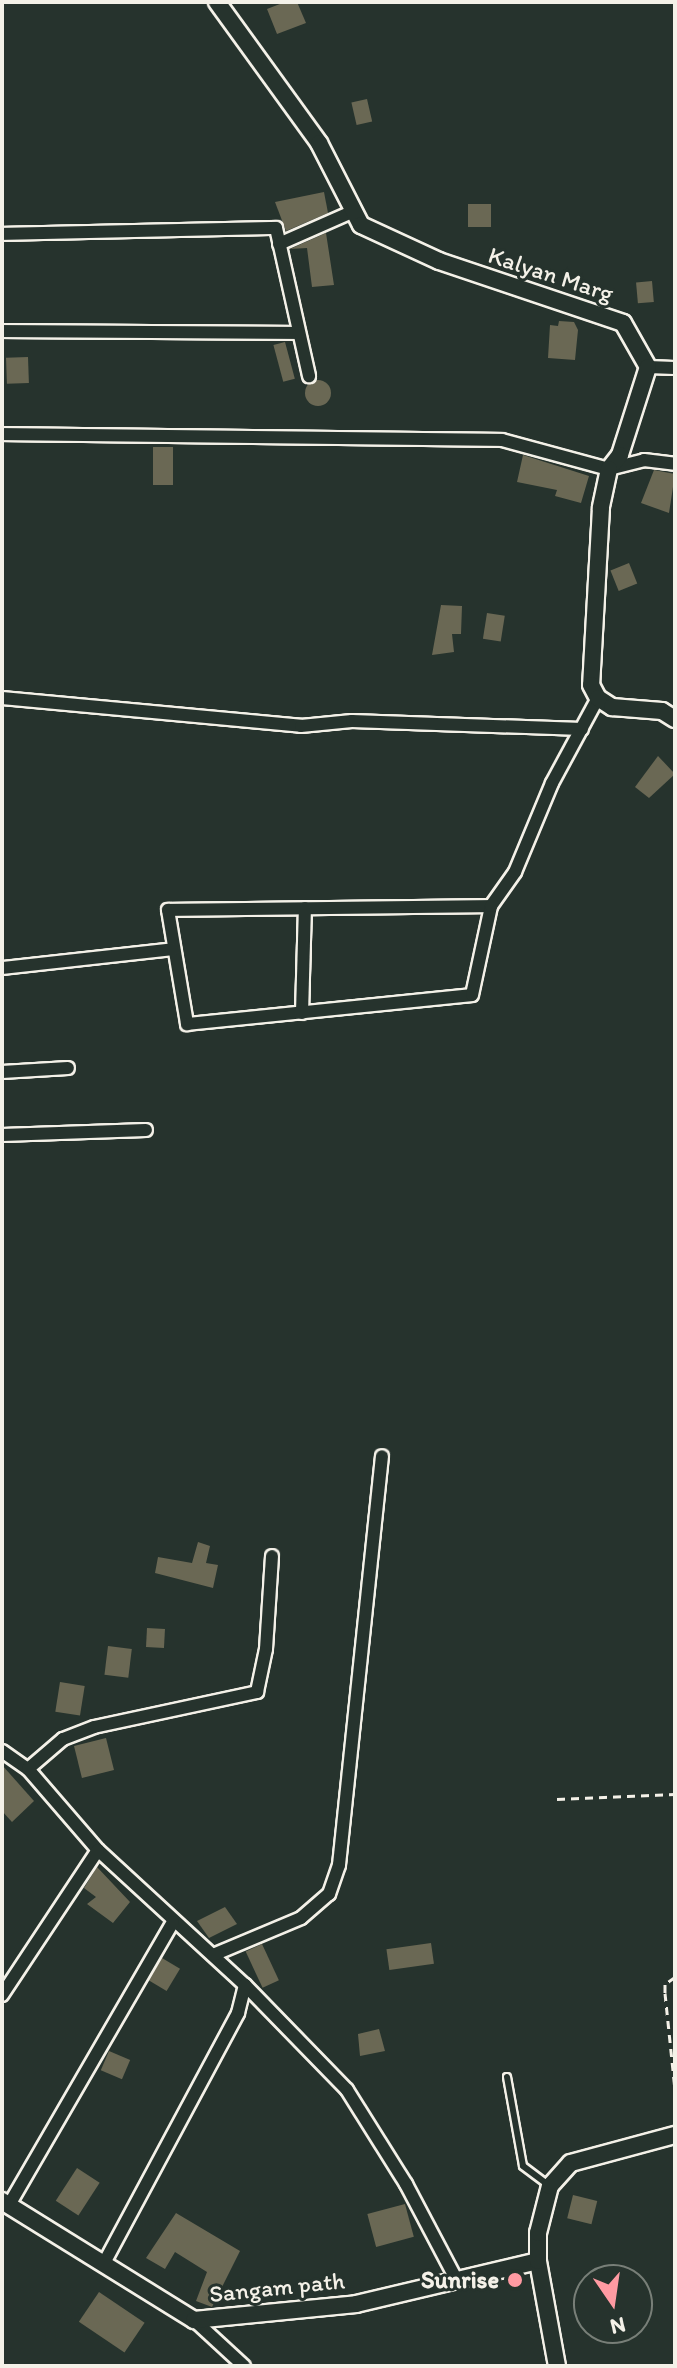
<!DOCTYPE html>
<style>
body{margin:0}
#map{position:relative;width:677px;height:2368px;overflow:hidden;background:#26332d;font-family:Itim,sans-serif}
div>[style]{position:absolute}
.building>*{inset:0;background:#6a6854;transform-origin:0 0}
.round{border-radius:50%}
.path>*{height:3px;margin-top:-1.5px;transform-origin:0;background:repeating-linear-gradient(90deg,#f4f1e8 0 8px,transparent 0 14px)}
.roads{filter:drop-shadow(2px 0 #f4f1e8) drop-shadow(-2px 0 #f4f1e8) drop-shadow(0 2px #f4f1e8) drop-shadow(0 -2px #f4f1e8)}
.service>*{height:6px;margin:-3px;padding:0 3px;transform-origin:3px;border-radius:3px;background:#26332d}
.minor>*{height:12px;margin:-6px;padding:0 6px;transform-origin:6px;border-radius:6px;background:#26332d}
.tertiary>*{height:16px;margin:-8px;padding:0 8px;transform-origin:8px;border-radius:8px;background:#26332d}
.dots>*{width:22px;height:22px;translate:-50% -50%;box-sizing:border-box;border:4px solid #26332d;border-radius:50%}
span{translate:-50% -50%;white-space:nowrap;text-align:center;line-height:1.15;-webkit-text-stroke:6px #26332d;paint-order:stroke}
.street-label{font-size:24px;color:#f4f1e8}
.poi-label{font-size:24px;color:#f4f1e8;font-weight:700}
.right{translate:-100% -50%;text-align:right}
.frame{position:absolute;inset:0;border:4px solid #f4f1e8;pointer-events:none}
.north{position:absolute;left:573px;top:2264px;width:80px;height:80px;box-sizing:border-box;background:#26332d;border:2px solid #787f78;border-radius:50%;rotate:167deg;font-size:22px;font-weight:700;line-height:32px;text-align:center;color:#f4f1e8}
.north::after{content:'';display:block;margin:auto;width:28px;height:36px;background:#ff9aa2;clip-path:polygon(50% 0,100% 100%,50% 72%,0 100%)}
</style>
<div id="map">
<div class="building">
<div style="clip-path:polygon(285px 2px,297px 2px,306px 23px,277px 34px,267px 9px)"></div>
<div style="left:367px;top:99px;width:23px;height:16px;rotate:77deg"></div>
<div style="clip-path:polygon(324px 192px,328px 213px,286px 231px,275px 202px)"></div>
<div style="left:468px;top:204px;width:23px;height:23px"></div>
<div style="clip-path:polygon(326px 233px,334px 285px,312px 287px,307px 248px,290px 249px)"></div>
<div style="left:652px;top:281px;width:21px;height:16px;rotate:85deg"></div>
<div style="clip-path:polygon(559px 321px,574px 322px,578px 330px,575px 360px,548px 358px,550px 325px,558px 326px)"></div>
<div style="left:285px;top:342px;width:38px;height:12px;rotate:75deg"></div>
<div style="left:28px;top:357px;width:26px;height:22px;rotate:88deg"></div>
<div class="round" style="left:305px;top:380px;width:26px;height:26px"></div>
<div style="left:153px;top:447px;width:20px;height:38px"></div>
<div style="clip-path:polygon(523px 455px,589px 476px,581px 503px,555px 496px,557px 490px,517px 482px)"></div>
<div style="clip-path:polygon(654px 470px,675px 474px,669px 513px,641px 503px)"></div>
<div style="left:629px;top:563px;width:22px;height:20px;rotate:68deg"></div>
<div style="clip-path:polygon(441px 605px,462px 606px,461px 634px,452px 634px,454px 652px,432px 655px)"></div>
<div style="left:487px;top:613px;width:18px;height:26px;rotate:9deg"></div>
<div style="clip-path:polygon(658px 756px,675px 774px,649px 798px,635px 787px)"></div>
<div style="clip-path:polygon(198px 1542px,210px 1546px,206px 1563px,218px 1565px,213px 1588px,155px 1573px,158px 1557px,192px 1563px)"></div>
<div style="left:147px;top:1628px;width:18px;height:19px;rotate:3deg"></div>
<div style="left:108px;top:1646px;width:24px;height:29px;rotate:7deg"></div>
<div style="left:60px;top:1682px;width:25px;height:30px;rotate:9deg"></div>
<div style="left:106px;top:1738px;width:33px;height:33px;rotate:76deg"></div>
<div style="clip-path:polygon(2px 1765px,34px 1801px,12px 1822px,2px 1811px)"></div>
<div style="clip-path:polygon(97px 1867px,130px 1902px,113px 1923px,87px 1904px,96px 1897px,84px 1888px)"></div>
<div style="clip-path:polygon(225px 1907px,237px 1924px,209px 1938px,197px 1921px)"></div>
<div style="left:431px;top:1943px;width:21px;height:45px;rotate:82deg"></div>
<div style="left:262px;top:1944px;width:40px;height:18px;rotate:65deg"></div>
<div style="left:162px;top:1958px;width:21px;height:26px;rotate:31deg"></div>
<div style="clip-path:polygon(379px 2029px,385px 2051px,360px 2056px,358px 2034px)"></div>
<div style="left:109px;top:2051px;width:23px;height:21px;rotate:23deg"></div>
<div style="left:77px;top:2168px;width:27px;height:39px;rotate:33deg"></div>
<div style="left:573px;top:2195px;width:25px;height:24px;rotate:14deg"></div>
<div style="left:405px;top:2204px;width:34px;height:39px;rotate:75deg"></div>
<div style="clip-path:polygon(176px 2213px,240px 2251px,212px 2307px,196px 2301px,207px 2272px,175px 2252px,165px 2269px,146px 2258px)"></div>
<div style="left:99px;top:2292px;width:55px;height:36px;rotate:34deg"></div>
</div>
<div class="path">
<div style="left:557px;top:1799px;width:118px;rotate:-2.4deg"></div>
<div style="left:675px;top:1977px;width:12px;rotate:145deg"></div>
<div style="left:665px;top:1984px;width:9px;rotate:90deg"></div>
<div style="left:665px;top:1993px;width:98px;rotate:84.1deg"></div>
</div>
<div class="roads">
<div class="service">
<div style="left:507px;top:2077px;width:90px;rotate:79.8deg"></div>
<div style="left:523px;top:2166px;width:34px;rotate:37deg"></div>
</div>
<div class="minor">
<div style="left:2px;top:234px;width:274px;rotate:-1.3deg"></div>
<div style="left:276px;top:228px;width:152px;rotate:77.4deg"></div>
<div style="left:279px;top:244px;width:80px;rotate:-23.7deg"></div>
<div style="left:2px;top:331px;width:297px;rotate:0.4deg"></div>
<div style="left:648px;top:367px;width:27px;rotate:2deg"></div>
<div style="left:2px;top:434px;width:500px;rotate:0.69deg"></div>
<div style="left:502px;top:440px;width:111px;rotate:15.2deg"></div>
<div style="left:609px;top:469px;width:36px;rotate:-14deg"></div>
<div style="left:644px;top:460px;width:31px;rotate:7deg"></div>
<div style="left:2px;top:698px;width:300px;rotate:5.3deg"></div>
<div style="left:301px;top:726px;width:51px;rotate:-5.6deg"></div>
<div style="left:352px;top:721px;width:230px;rotate:2deg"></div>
<div style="left:491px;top:906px;width:323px;rotate:179.3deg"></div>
<div style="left:168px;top:910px;width:116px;rotate:80.5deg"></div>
<div style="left:187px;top:1024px;width:286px;rotate:-5.8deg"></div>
<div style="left:472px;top:995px;width:91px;rotate:-77.9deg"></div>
<div style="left:491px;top:906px;width:42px;rotate:-54.8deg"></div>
<div style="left:515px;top:872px;width:96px;rotate:-67.4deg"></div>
<div style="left:552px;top:783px;width:97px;rotate:-61.6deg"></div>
<div style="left:2px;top:968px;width:173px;rotate:-6.3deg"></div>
<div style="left:302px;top:1013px;width:105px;rotate:-88.4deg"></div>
<div style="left:2px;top:1072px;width:66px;rotate:-3.5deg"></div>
<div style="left:2px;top:1135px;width:144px;rotate:-2deg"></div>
<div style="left:2px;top:1751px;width:32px;rotate:35deg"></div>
<div style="left:28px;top:1769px;width:107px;rotate:49.2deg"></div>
<div style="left:98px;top:1850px;width:200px;rotate:42.6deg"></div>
<div style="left:245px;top:1985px;width:146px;rotate:45.8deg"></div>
<div style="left:347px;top:2090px;width:111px;rotate:57.9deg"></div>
<div style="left:406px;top:2184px;width:107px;rotate:62.2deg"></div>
<div style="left:28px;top:1769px;width:46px;rotate:-40.6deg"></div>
<div style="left:63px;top:1739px;width:33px;rotate:-21deg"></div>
<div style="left:94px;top:1727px;width:167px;rotate:-12.1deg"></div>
<div style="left:257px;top:1692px;width:44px;rotate:-78.2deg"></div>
<div style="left:266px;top:1649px;width:93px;rotate:-86.3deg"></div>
<div style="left:213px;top:1955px;width:95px;rotate:-22.8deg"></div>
<div style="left:301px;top:1918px;width:37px;rotate:-41deg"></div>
<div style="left:329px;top:1894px;width:31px;rotate:-71deg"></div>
<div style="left:339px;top:1865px;width:411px;rotate:-84deg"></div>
<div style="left:2px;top:1995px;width:174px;rotate:-56.5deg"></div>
<div style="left:9px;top:2205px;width:327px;rotate:-59.9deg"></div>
<div style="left:103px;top:2265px;width:286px;rotate:-61.8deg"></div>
<div style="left:238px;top:2013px;width:29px;rotate:-76deg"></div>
<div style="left:194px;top:2320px;width:68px;rotate:42.6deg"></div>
</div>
<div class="tertiary">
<div style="left:217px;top:2px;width:174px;rotate:54.1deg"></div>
<div style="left:319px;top:143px;width:92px;rotate:62.9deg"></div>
<div style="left:361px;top:225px;width:86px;rotate:24.8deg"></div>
<div style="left:439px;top:261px;width:194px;rotate:18.6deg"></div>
<div style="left:623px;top:323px;width:51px;rotate:60.4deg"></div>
<div style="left:648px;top:367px;width:92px;rotate:107.7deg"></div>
<div style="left:620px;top:455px;width:18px;rotate:128deg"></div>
<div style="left:609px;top:469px;width:40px;rotate:102deg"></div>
<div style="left:601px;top:508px;width:177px;rotate:93.2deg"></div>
<div style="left:591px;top:685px;width:15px;rotate:62deg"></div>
<div style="left:598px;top:698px;width:17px;rotate:33deg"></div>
<div style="left:612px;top:707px;width:50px;rotate:4.6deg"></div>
<div style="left:662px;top:711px;width:15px;rotate:32deg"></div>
<div style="left:2px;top:2201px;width:226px;rotate:31.8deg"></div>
<div style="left:194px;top:2320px;width:163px;rotate:-5.6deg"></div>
<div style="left:356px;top:2304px;width:187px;rotate:-13.3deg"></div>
<div style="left:557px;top:2366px;width:107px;rotate:-100.3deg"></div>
<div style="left:538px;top:2261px;width:28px;rotate:-90deg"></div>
<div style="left:538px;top:2233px;width:49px;rotate:-75.7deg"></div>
<div style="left:550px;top:2186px;width:31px;rotate:-48deg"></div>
<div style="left:571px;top:2163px;width:108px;rotate:-15.1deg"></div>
</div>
</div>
<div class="dots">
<div style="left:515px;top:2280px;background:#ff9aa2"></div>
</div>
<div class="street-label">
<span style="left:551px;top:274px;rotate:18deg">Kalyan Marg</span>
<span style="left:277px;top:2287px;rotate:-6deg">Sangam path</span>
</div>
<div class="poi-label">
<span class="right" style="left:499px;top:2280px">Sunrise</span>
</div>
<div class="frame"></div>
<div class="north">N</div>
</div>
